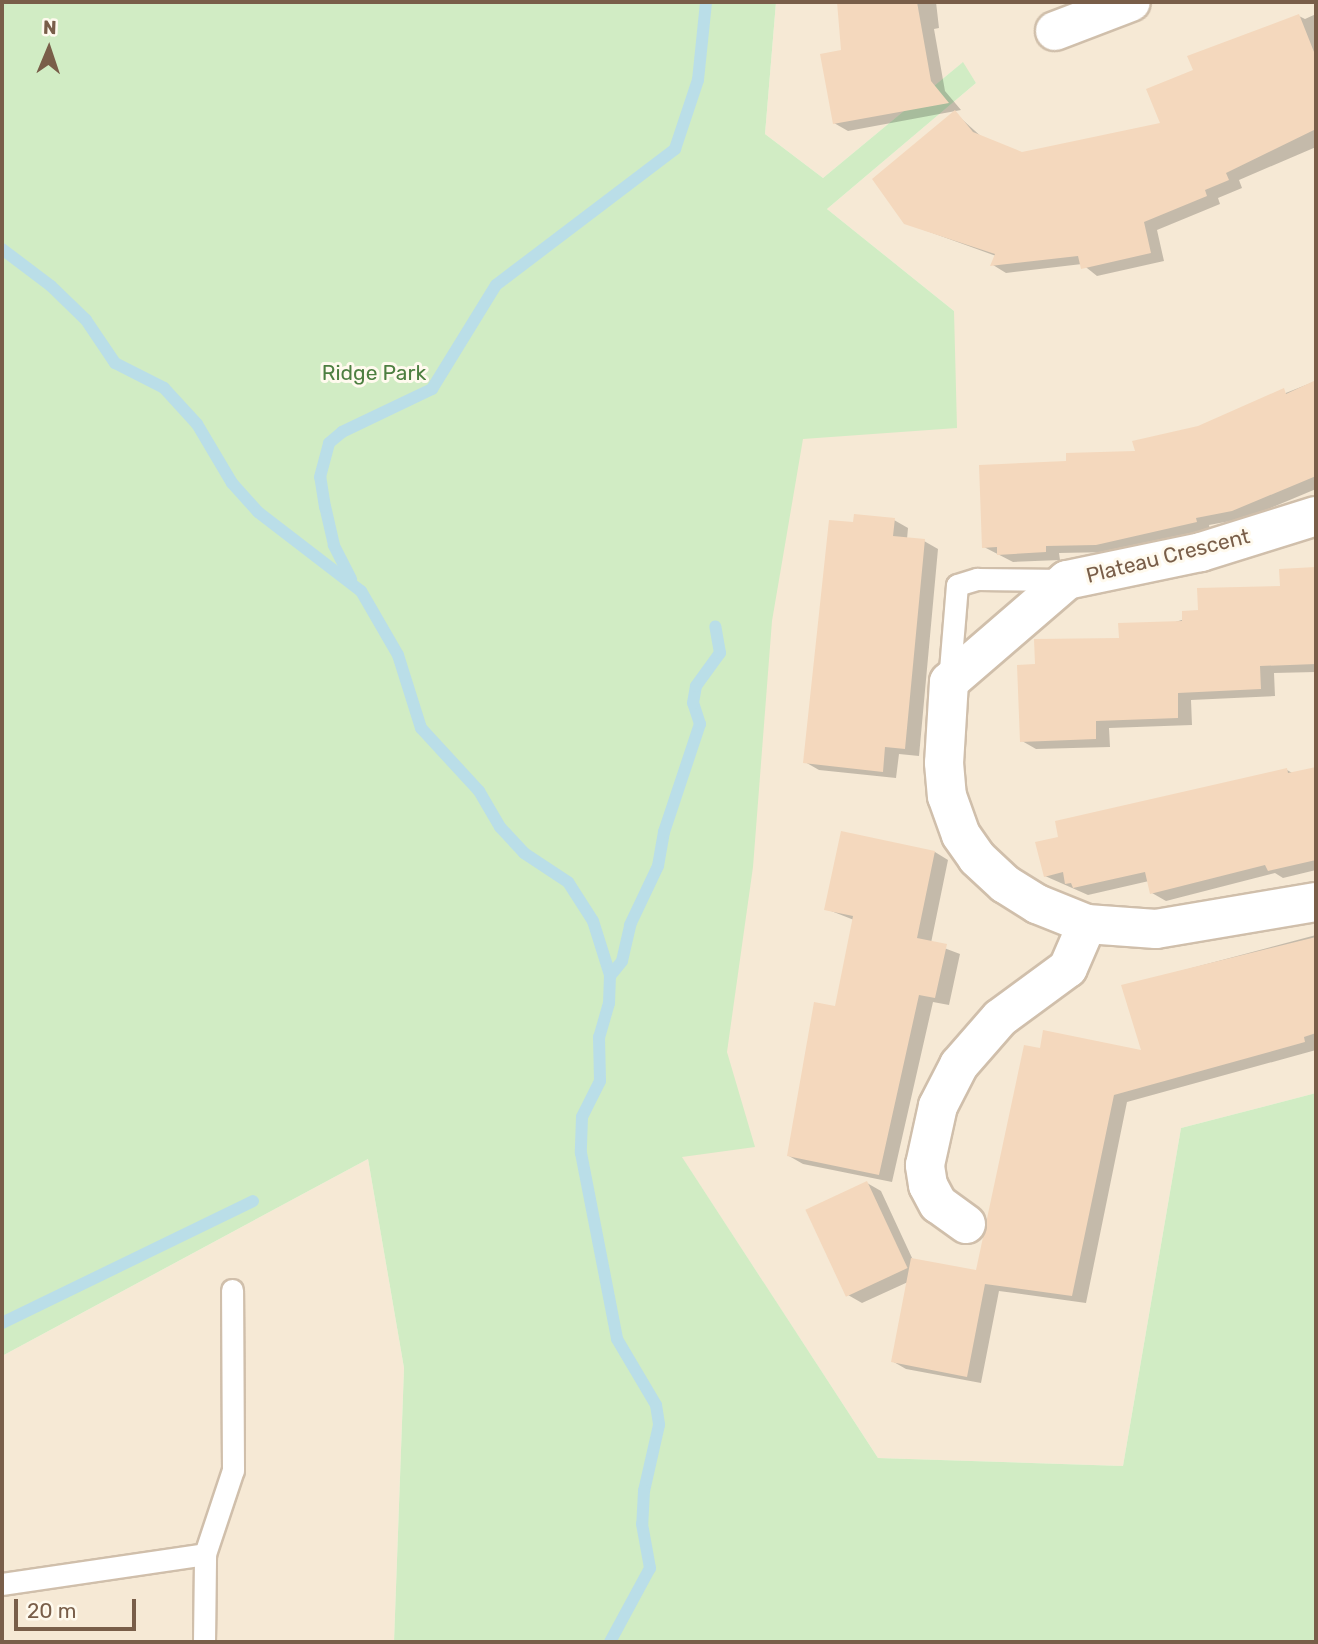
<!DOCTYPE html>
<style>
body{margin:0}
#map{position:relative;width:1318px;height:1644px;overflow:hidden;background:#fdf7e7;font-family:Rubik,sans-serif}
div>[style]{position:absolute}
.residential>*{inset:0;background:#f6e9d5}
.green>*{inset:0;background:#d1ecc4}
.shadow>*{inset:0;background:#0003}
.stream>*{height:12px;margin:-6px;padding:0 6px;transform-origin:6px;border-radius:6px;background:#badee8}
.building>*{inset:0;background:#f4d8bd;transform-origin:0 0}
.roads{filter:drop-shadow(2px 0 #d0bfab) drop-shadow(-2px 0 #d0bfab) drop-shadow(0 2px #d0bfab) drop-shadow(0 -2px #d0bfab)}
.service>*{height:21px;margin:-10.5px;padding:0 10.5px;transform-origin:10.5px;border-radius:10.5px;background:#fff}
.minor>*{height:38px;margin:-19px;padding:0 19px;transform-origin:19px;border-radius:19px;background:#fff}
span{translate:-50% -50%;white-space:nowrap;text-align:center;line-height:1.15;-webkit-text-stroke:6px #fffaee;paint-order:stroke}
.park-label{font-size:21px;color:#4d7f41}
.street-label{font-size:21px;color:#795e49}
.frame{position:absolute;inset:0;border:4px solid #795e49;pointer-events:none}
.north{position:absolute;left:14px;top:14px;width:70px;height:70px;-webkit-text-stroke:5px #fffaee;paint-order:stroke;rotate:2deg;font-size:19px;font-weight:700;line-height:28px;text-align:center;color:#795e49}
.north::after{content:'';display:block;margin:auto;width:24px;height:32px;background:#795e49;clip-path:polygon(50% 0,100% 100%,50% 72%,0 100%)}
.scale{position:absolute;left:14px;top:1599px;width:122px;height:32px;box-sizing:border-box;border:4px solid #795e49;border-top:0;padding-left:9px;font-size:21px;line-height:24px;white-space:nowrap;color:#795e49;-webkit-text-stroke:5px #fffaee;paint-order:stroke}
</style>
<div id="map">
<div class="residential">
<div style="clip-path:polygon(776px 2px,1316px 2px,1316px 1093px,1181px 1128px,1123px 1466px,878px 1458px,681px 1156px,739px 441px,954px 311px,827px 209px,976px 83px,962px 63px,823px 178px,765px 134px)"></div>
<div style="clip-path:polygon(368px 1159px,404px 1368px,394px 1642px,2px 1642px,2px 1356px)"></div>
</div>
<div class="green">
<div style="clip-path:polygon(2px 2px,776px 2px,765px 134px,823px 178px,963px 62px,976px 83px,827px 209px,954px 311px,957px 428px,803px 439px,772px 621px,753px 867px,727px 1052px,755px 1147px,682px 1157px,878px 1458px,1123px 1466px,1181px 1128px,1316px 1093px,1316px 1642px,394px 1642px,404px 1368px,368px 1159px,2px 1356px)"></div>
</div>
<div class="shadow">
<div style="clip-path:polygon(839px 2px,936px 2px,939px 28px,934px 29px,945px 91px,961px 110px,848px 131px,834px 123px,843px 51px)"></div>
<div style="clip-path:polygon(1316px 14px,1316px 147px,1239px 180px,1242px 188px,1218px 198px,1220px 204px,1157px 230px,1164px 261px,1097px 276px,1082px 264px,1006px 273px,993px 265px,996px 256px,905px 223px,955px 113px,984px 139px,1022px 154px,1163px 124px,1195px 71px,1189px 57px,1299px 16px,1305px 19px)"></div>
<div style="clip-path:polygon(1316px 381px,1316px 489px,1247px 518px,1209px 525px,1210px 530px,1111px 552px,1059px 553px,1060px 560px,1013px 562px,984px 547px,1068px 463px,1137px 452px)"></div>
<div style="clip-path:polygon(894px 520px,908px 528px,907px 539px,924px 541px,938px 549px,919px 756px,899px 754px,896px 778px,819px 770px,805px 762px,854px 524px)"></div>
<div style="clip-path:polygon(1316px 569px,1316px 672px,1274px 673px,1275px 696px,1191px 700px,1192px 725px,1109px 728px,1110px 747px,1036px 749px,1022px 741px,1037px 666px,1282px 588px,1281px 570px)"></div>
<div style="clip-path:polygon(1316px 768px,1316px 870px,1283px 878px,1275px 873px,1166px 901px,1152px 893px,1149px 881px,1088px 895px,1045px 876px,1287px 770px,1294px 774px)"></div>
<div style="clip-path:polygon(935px 852px,948px 860px,931px 943px,960px 954px,949px 1005px,933px 1002px,892px 1182px,803px 1164px,789px 1156px,836px 1008px,854px 920px,826px 909px)"></div>
<div style="clip-path:polygon(1316px 935px,1316px 1050px,1127px 1102px,1086px 1303px,999px 1291px,981px 1383px,906px 1369px,892px 1361px,908px 1282px,862px 1303px,848px 1295px,867px 1183px,881px 1191px,913px 1260px,977px 1272px,1041px 1050px,1143px 1052px,1124px 986px)"></div>
</div>
<div class="stream">
<div style="left:2px;top:249px;width:61px;rotate:37.1deg"></div>
<div style="left:51px;top:286px;width:49px;rotate:44.2deg"></div>
<div style="left:86px;top:320px;width:52px;rotate:56deg"></div>
<div style="left:115px;top:363px;width:55px;rotate:27deg"></div>
<div style="left:164px;top:388px;width:49px;rotate:47.5deg"></div>
<div style="left:197px;top:424px;width:69px;rotate:59.3deg"></div>
<div style="left:232px;top:483px;width:39px;rotate:48deg"></div>
<div style="left:258px;top:512px;width:130px;rotate:37.5deg"></div>
<div style="left:361px;top:591px;width:74px;rotate:60deg"></div>
<div style="left:398px;top:655px;width:77px;rotate:72.5deg"></div>
<div style="left:421px;top:728px;width:86px;rotate:47.4deg"></div>
<div style="left:479px;top:791px;width:42px;rotate:59.7deg"></div>
<div style="left:500px;top:827px;width:35px;rotate:47deg"></div>
<div style="left:524px;top:853px;width:53px;rotate:33.4deg"></div>
<div style="left:568px;top:882px;width:46px;rotate:57.3deg"></div>
<div style="left:593px;top:921px;width:57px;rotate:72.5deg"></div>
<div style="left:610px;top:975px;width:28px;rotate:92deg"></div>
<div style="left:609px;top:1003px;width:35px;rotate:106deg"></div>
<div style="left:599px;top:1037px;width:44px;rotate:88.7deg"></div>
<div style="left:600px;top:1081px;width:40px;rotate:116.6deg"></div>
<div style="left:582px;top:1117px;width:36px;rotate:92deg"></div>
<div style="left:581px;top:1153px;width:189px;rotate:79deg"></div>
<div style="left:617px;top:1339px;width:77px;rotate:59.4deg"></div>
<div style="left:656px;top:1405px;width:20px;rotate:81deg"></div>
<div style="left:659px;top:1425px;width:68px;rotate:102.8deg"></div>
<div style="left:644px;top:1491px;width:33px;rotate:93deg"></div>
<div style="left:642px;top:1524px;width:45px;rotate:79.7deg"></div>
<div style="left:650px;top:1568px;width:84px;rotate:118.4deg"></div>
<div style="left:351px;top:579px;width:38px;rotate:-117deg"></div>
<div style="left:334px;top:545px;width:39px;rotate:-103deg"></div>
<div style="left:325px;top:507px;width:30px;rotate:-99deg"></div>
<div style="left:320px;top:477px;width:35px;rotate:-75deg"></div>
<div style="left:329px;top:443px;width:17px;rotate:-40deg"></div>
<div style="left:342px;top:432px;width:100px;rotate:-25.5deg"></div>
<div style="left:432px;top:389px;width:122px;rotate:-58.4deg"></div>
<div style="left:496px;top:285px;width:225px;rotate:-37.2deg"></div>
<div style="left:675px;top:149px;width:73px;rotate:-71.6deg"></div>
<div style="left:698px;top:80px;width:78px;rotate:-84.1deg"></div>
<div style="left:610px;top:976px;width:19px;rotate:-51deg"></div>
<div style="left:622px;top:961px;width:37px;rotate:-77deg"></div>
<div style="left:630px;top:925px;width:65px;rotate:-64.6deg"></div>
<div style="left:658px;top:866px;width:35px;rotate:-80deg"></div>
<div style="left:664px;top:832px;width:114px;rotate:-71.6deg"></div>
<div style="left:700px;top:724px;width:22px;rotate:-108deg"></div>
<div style="left:693px;top:703px;width:17px;rotate:-80deg"></div>
<div style="left:696px;top:686px;width:41px;rotate:-54deg"></div>
<div style="left:720px;top:653px;width:27px;rotate:-100deg"></div>
<div style="left:2px;top:1323px;width:279px;rotate:-25.9deg"></div>
</div>
<div class="building">
<div style="clip-path:polygon(837px 2px,917px 2px,931px 81px,949px 103px,833px 124px,820px 54px,841px 50px)"></div>
<div style="clip-path:polygon(1299px 14px,1316px 57px,1316px 129px,1226px 173px,1229px 180px,1205px 190px,1207px 196px,1144px 222px,1151px 253px,1081px 269px,1078px 256px,990px 266px,995px 254px,904px 224px,872px 179px,955px 110px,973px 132px,1022px 152px,1160px 123px,1146px 89px,1193px 70px,1187px 56px)"></div>
<div style="clip-path:polygon(1316px 380px,1316px 476px,1232px 511px,1196px 518px,1197px 522px,1096px 545px,1046px 546px,1046px 552px,997px 555px,997px 547px,982px 548px,979px 465px,1066px 461px,1066px 453px,1135px 451px,1132px 441px,1198px 426px,1284px 388px,1286px 394px)"></div>
<div style="clip-path:polygon(854px 514px,895px 518px,893px 536px,925px 539px,905px 749px,885px 747px,883px 772px,803px 763px,829px 520px,853px 522px)"></div>
<div style="clip-path:polygon(1316px 567px,1316px 664px,1260px 666px,1261px 689px,1178px 693px,1178px 718px,1096px 721px,1096px 739px,1020px 742px,1017px 665px,1035px 664px,1034px 639px,1119px 638px,1118px 623px,1182px 621px,1182px 611px,1198px 610px,1197px 588px,1280px 586px,1279px 569px)"></div>
<div style="clip-path:polygon(1316px 767px,1316px 860px,1268px 871px,1265px 865px,1150px 894px,1145px 872px,1073px 888px,1071px 883px,1065px 884px,1063px 872px,1044px 877px,1035px 842px,1058px 837px,1055px 821px,1287px 768px,1288px 773px)"></div>
<div style="clip-path:polygon(841px 831px,935px 851px,917px 938px,947px 944px,935px 998px,919px 995px,879px 1175px,787px 1156px,814px 1002px,835px 1006px,853px 916px,824px 910px)"></div>
<div style="clip-path:polygon(1316px 937px,1316px 1033px,1304px 1037px,1305px 1042px,1114px 1095px,1072px 1296px,985px 1284px,967px 1377px,891px 1362px,911px 1258px,976px 1270px,1024px 1045px,1040px 1048px,1043px 1030px,1141px 1050px,1121px 985px)"></div>
<div style="left:867px;top:1181px;width:96px;height:68px;rotate:65deg"></div>
</div>
<div class="roads">
<div class="service">
<div style="left:949px;top:682px;width:97px;rotate:-85.3deg"></div>
<div style="left:957px;top:585px;width:21px;rotate:-17deg"></div>
<div style="left:977px;top:579px;width:88px;rotate:0.7deg"></div>
<div style="left:2px;top:1584px;width:205px;rotate:-8.4deg"></div>
<div style="left:204px;top:1642px;width:88px;rotate:-89.3deg"></div>
<div style="left:205px;top:1554px;width:89px;rotate:-71.6deg"></div>
<div style="left:233px;top:1470px;width:180px;rotate:-90.3deg"></div>
</div>
<div class="minor">
<div style="left:1055px;top:31px;width:81px;rotate:-20.9deg"></div>
<div style="left:1316px;top:516px;width:121px;rotate:162.6deg"></div>
<div style="left:1201px;top:552px;width:137px;rotate:168.2deg"></div>
<div style="left:1067px;top:580px;width:156px;rotate:139.2deg"></div>
<div style="left:949px;top:682px;width:81px;rotate:93.5deg"></div>
<div style="left:944px;top:763px;width:33px;rotate:85deg"></div>
<div style="left:947px;top:796px;width:41px;rotate:70.3deg"></div>
<div style="left:961px;top:835px;width:28px;rotate:55deg"></div>
<div style="left:977px;top:858px;width:38px;rotate:43deg"></div>
<div style="left:1005px;top:884px;width:38px;rotate:32deg"></div>
<div style="left:1037px;top:904px;width:54px;rotate:21.8deg"></div>
<div style="left:1087px;top:924px;width:69px;rotate:4.1deg"></div>
<div style="left:1156px;top:929px;width:162px;rotate:-9.6deg"></div>
<div style="left:966px;top:1224px;width:34px;rotate:-144deg"></div>
<div style="left:938px;top:1204px;width:21px;rotate:-118deg"></div>
<div style="left:928px;top:1185px;width:20px;rotate:-99deg"></div>
<div style="left:925px;top:1165px;width:60px;rotate:-77.6deg"></div>
<div style="left:938px;top:1106px;width:46px;rotate:-62.9deg"></div>
<div style="left:959px;top:1065px;width:62px;rotate:-48.9deg"></div>
<div style="left:1000px;top:1018px;width:84px;rotate:-36.3deg"></div>
<div style="left:1068px;top:968px;width:48px;rotate:-66.6deg"></div>
</div>
</div>
<div class="park-label">
<span style="left:374px;top:373px">Ridge Park</span>
</div>
<div class="street-label">
<span style="left:1168px;top:556px;rotate:-14deg">Plateau Crescent</span>
</div>
<div class="frame"></div>
<div class="north">N</div>
<div class="scale">20 m</div>
</div>
